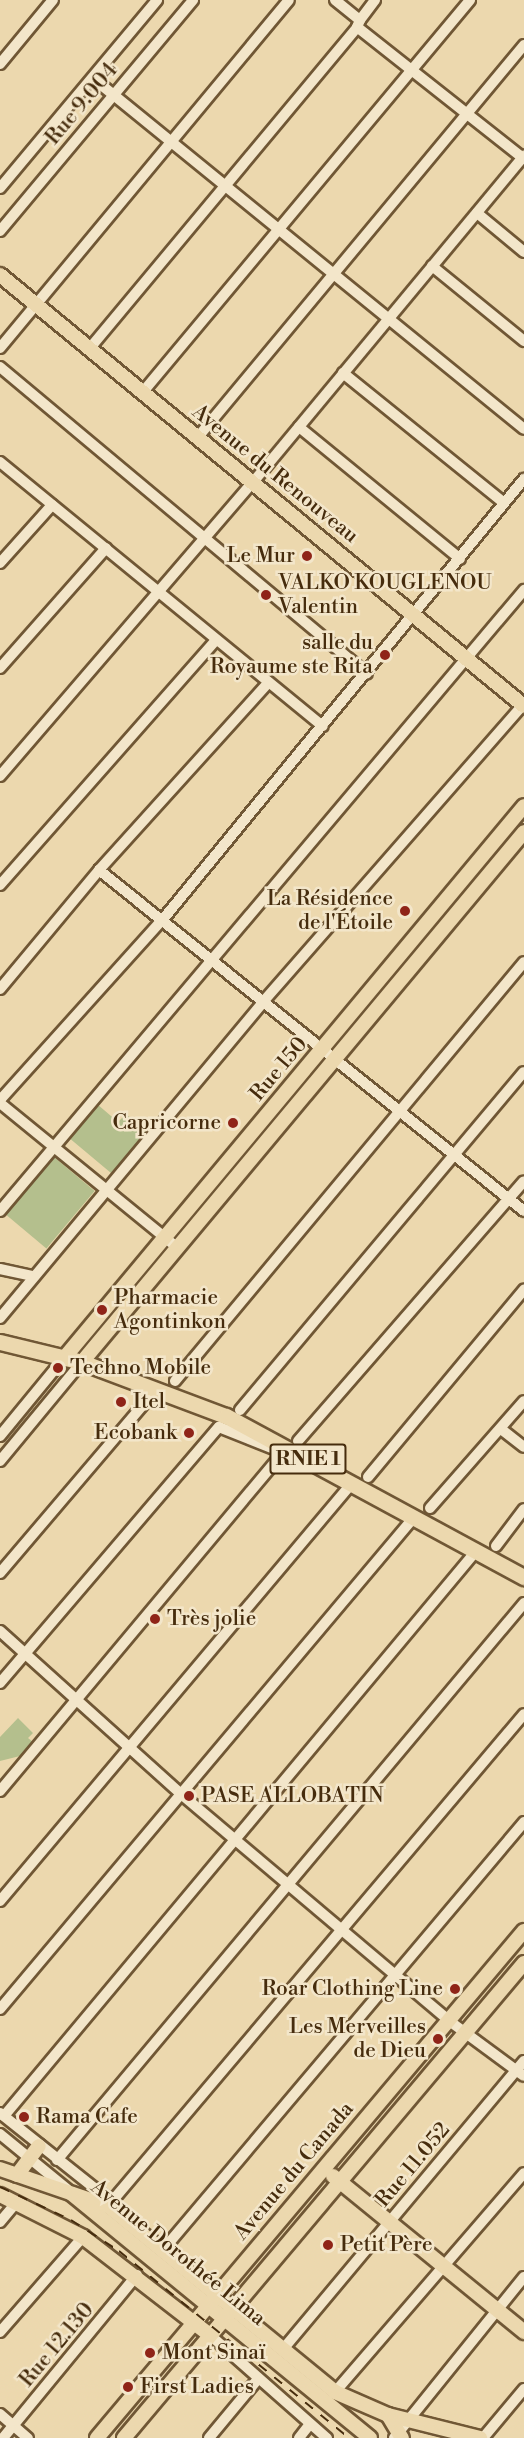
<!DOCTYPE html>
<meta charset="utf-8">
<style>
body{margin:0}
#map{position:relative;width:524px;height:2438px;overflow:hidden;background:#ecd8ae;font-family:"Libre Bodoni",serif}
div>[style]{position:absolute}
.green>*{inset:0;background:#b4bf8d;transform-origin:0 0}
.roads{filter:drop-shadow(2px 0 #705735) drop-shadow(-2px 0 #705735) drop-shadow(0 2px #705735) drop-shadow(0 -2px #705735)}
.minor>*{height:10px;margin:-5px;padding:0 5px;transform-origin:5px;border-radius:5px;background:#f3e6ca}
.major>*{height:14px;margin:-7px;padding:0 7px;transform-origin:7px;border-radius:7px;background:#ecd8ae}
.highway>*{height:15px;margin:-7.5px;padding:0 7.5px;transform-origin:7.5px;border-radius:7.5px;background:#ecd8ae}
.rail>*{height:2px;margin-top:-1px;transform-origin:0;background:repeating-linear-gradient(90deg,#462c0d 0 10px,transparent 0 20px)}
.dots>*{width:16px;height:16px;translate:-50% -50%;box-sizing:border-box;border:3px solid #f3e6ca;border-radius:50%}
span{translate:-50% -50%;white-space:nowrap;text-align:center;line-height:1.15;-webkit-text-stroke:5px #f3e6ca;paint-order:stroke}
.shield-label span{padding:2px 4px;background:#f3e6ca;border:2px solid;border-radius:4px;-webkit-text-stroke-width:0}
.shield-label{font-size:20px;color:#462c0d;font-weight:700}
.street-label{font-size:21px;color:#462c0d}
.poi-label{font-size:21px;color:#462c0d}
.right{translate:-100% -50%;text-align:right}
.left{translate:0 -50%;text-align:left}
</style>
<div id="map">
<div class="green">
<div style="clip-path:polygon(97px 1104px,118px 1122px,126px 1114px,147px 1132px,111px 1173px,68px 1137px)"></div>
<div style="left:54px;top:1157px;width:53px;height:75px;rotate:40deg"></div>
<div style="clip-path:polygon(18px 1718px,33px 1733px,28px 1738px,33px 1742px,24px 1755px,0 1761px,0 1737px)"></div>
</div>
<div class="roads">
<div class="minor">
<div style="left:335px;top:0;width:32px;rotate:39deg"></div>
<div style="left:360px;top:20px;width:8px;rotate:113deg"></div>
<div style="left:357px;top:27px;width:213px;rotate:38.3deg"></div>
<div style="left:360px;top:20px;width:25px;rotate:-53deg"></div>
<div style="left:0;top:64px;width:83px;rotate:-50.4deg"></div>
<div style="left:94px;top:79px;width:554px;rotate:39.14deg"></div>
<div style="left:0;top:188px;width:245px;rotate:-50.1deg"></div>
<div style="left:477px;top:213px;width:61px;rotate:39.7deg"></div>
<div style="left:0;top:231px;width:301px;rotate:-50.1deg"></div>
<div style="left:432px;top:266px;width:119px;rotate:39.2deg"></div>
<div style="left:0;top:348px;width:452px;rotate:-50.3deg"></div>
<div style="left:90px;top:348px;width:418px;rotate:-50.2deg"></div>
<div style="left:0;top:367px;width:478px;rotate:39.9deg"></div>
<div style="left:343px;top:373px;width:207px;rotate:38.9deg"></div>
<div style="left:142px;top:393px;width:512px;rotate:-50.15deg"></div>
<div style="left:299px;top:427px;width:208px;rotate:39.3deg"></div>
<div style="left:198px;top:437px;width:510px;rotate:-50.25deg"></div>
<div style="left:0;top:462px;width:417px;rotate:39.3deg"></div>
<div style="left:0;top:563px;width:78px;rotate:-48.1deg"></div>
<div style="left:0;top:668px;width:160px;rotate:-48.5deg"></div>
<div style="left:0;top:776px;width:389px;rotate:-49.3deg"></div>
<div style="left:254px;top:481px;width:423px;rotate:-50.3deg"></div>
<div style="left:99px;top:870px;width:545px;rotate:38.74deg"></div>
<div style="left:0;top:885px;width:327px;rotate:-48.6deg"></div>
<div style="left:0;top:989px;width:155px;rotate:-50.2deg"></div>
<div style="left:99px;top:870px;width:253px;rotate:-47.9deg"></div>
<div style="left:0;top:1100px;width:245px;rotate:-48deg"></div>
<div style="left:164px;top:918px;width:568px;rotate:-50.65deg"></div>
<div style="left:0;top:1103px;width:230px;rotate:39.2deg"></div>
<div style="left:0;top:1211px;width:813px;rotate:-49.84deg"></div>
<div style="left:0;top:1269px;width:35px;rotate:12deg"></div>
<div style="left:0;top:1318px;width:410px;rotate:-50.2deg"></div>
<div style="left:262px;top:1003px;width:398px;rotate:-48.8deg"></div>
<div style="left:175px;top:1381px;width:545px;rotate:-50.21deg"></div>
<div style="left:240px;top:1410px;width:441px;rotate:-50deg"></div>
<div style="left:501px;top:1429px;width:29px;rotate:38deg"></div>
<div style="left:0;top:1436px;width:102px;rotate:-50.6deg"></div>
<div style="left:298px;top:1441px;width:344px;rotate:-49deg"></div>
<div style="left:0;top:1461px;width:129px;rotate:-50.4deg"></div>
<div style="left:368px;top:1477px;width:244px;rotate:-50.2deg"></div>
<div style="left:430px;top:1508px;width:142px;rotate:-48.7deg"></div>
<div style="left:496px;top:1546px;width:46px;rotate:-52.9deg"></div>
<div style="left:0;top:1573px;width:228px;rotate:-49.6deg"></div>
<div style="left:0;top:1631px;width:244px;rotate:42deg"></div>
<div style="left:181px;top:1794px;width:350px;rotate:40.2deg"></div>
<div style="left:448px;top:2020px;width:94px;rotate:36.4deg"></div>
<div style="left:0;top:1683px;width:337px;rotate:-49.5deg"></div>
<div style="left:219px;top:1427px;width:65px;rotate:21.8deg"></div>
<div style="left:0;top:1791px;width:441px;rotate:-50.1deg"></div>
<div style="left:0;top:1901px;width:539px;rotate:-49.89deg"></div>
<div style="left:0;top:2009px;width:637px;rotate:-49.91deg"></div>
<div style="left:0;top:2113px;width:143px;rotate:38.5deg"></div>
<div style="left:4px;top:2116px;width:728px;rotate:-50.12deg"></div>
<div style="left:0;top:2134px;width:87px;rotate:39.4deg"></div>
<div style="left:57px;top:2160px;width:727px;rotate:-50.02deg"></div>
<div style="left:108px;top:2206px;width:644px;rotate:-49.78deg"></div>
<div style="left:0;top:2222px;width:25px;rotate:-50deg"></div>
<div style="left:163px;top:2250px;width:560px;rotate:-49.85deg"></div>
<div style="left:0;top:2332px;width:126px;rotate:-48.9deg"></div>
<div style="left:210px;top:2335px;width:156px;rotate:41.4deg"></div>
<div style="left:284px;top:2348px;width:374px;rotate:-50.1deg"></div>
<div style="left:335px;top:2392px;width:289px;rotate:-49.2deg"></div>
<div style="left:0;top:2414px;width:37px;rotate:41deg"></div>
<div style="left:3px;top:2438px;width:211px;rotate:-50.6deg"></div>
<div style="left:209px;top:2438px;width:77px;rotate:-50.3deg"></div>
<div style="left:299px;top:2438px;width:18px;rotate:-52deg"></div>
<div style="left:394px;top:2438px;width:207px;rotate:-51.1deg"></div>
<div style="left:483px;top:2438px;width:64px;rotate:-50.1deg"></div>
</div>
<div class="major">
<div style="left:0;top:275px;width:678px;rotate:39.44deg"></div>
<div style="left:65px;top:1357px;width:717px;rotate:-50.2deg"></div>
<div style="left:82px;top:1362px;width:690px;rotate:-50.17deg"></div>
<div style="left:0;top:2169px;width:114px;rotate:18.9deg"></div>
<div style="left:108px;top:2206px;width:293px;rotate:39.3deg"></div>
<div style="left:335px;top:2392px;width:58px;rotate:23.5deg"></div>
<div style="left:388px;top:2415px;width:95px;rotate:14deg"></div>
<div style="left:17px;top:2175px;width:36px;rotate:-53deg"></div>
<div style="left:333px;top:2176px;width:247px;rotate:39.2deg"></div>
<div style="left:72px;top:2194px;width:385px;rotate:39.3deg"></div>
<div style="left:0;top:2195px;width:93px;rotate:26.8deg"></div>
<div style="left:83px;top:2237px;width:160px;rotate:37.7deg"></div>
<div style="left:388px;top:2415px;width:27px;rotate:59deg"></div>
<div style="left:97px;top:2438px;width:663px;rotate:-49.9deg"></div>
<div style="left:124px;top:2438px;width:621px;rotate:-49.9deg"></div>
</div>
<div class="highway">
<div style="left:0;top:1342px;width:84px;rotate:13.7deg"></div>
<div style="left:82px;top:1362px;width:154px;rotate:20.6deg"></div>
<div style="left:226px;top:1416px;width:339px;rotate:28.4deg"></div>
</div>
</div>
<div class="rail">
<div style="left:0;top:2187px;width:78px;rotate:24.9deg"></div>
<div style="left:71px;top:2220px;width:57px;rotate:32.9deg"></div>
<div style="left:119px;top:2251px;width:296px;rotate:39.1deg"></div>
</div>
<div class="dots">
<div style="left:307px;top:556px;background:#8f2418"></div>
<div style="left:266px;top:595px;background:#8f2418"></div>
<div style="left:385px;top:655px;background:#8f2418"></div>
<div style="left:405px;top:911px;background:#8f2418"></div>
<div style="left:233px;top:1123px;background:#8f2418"></div>
<div style="left:102px;top:1310px;background:#8f2418"></div>
<div style="left:58px;top:1368px;background:#8f2418"></div>
<div style="left:121px;top:1402px;background:#8f2418"></div>
<div style="left:189px;top:1433px;background:#8f2418"></div>
<div style="left:155px;top:1619px;background:#8f2418"></div>
<div style="left:189px;top:1796px;background:#8f2418"></div>
<div style="left:455px;top:1989px;background:#8f2418"></div>
<div style="left:438px;top:2039px;background:#8f2418"></div>
<div style="left:24px;top:2117px;background:#8f2418"></div>
<div style="left:328px;top:2245px;background:#8f2418"></div>
<div style="left:150px;top:2353px;background:#8f2418"></div>
<div style="left:128px;top:2387px;background:#8f2418"></div>
</div>
<div class="shield-label">
<span style="left:308px;top:1459px">RNIE 1</span>
</div>
<div class="street-label">
<span style="left:82px;top:104px;rotate:-50deg">Rue 9.004</span>
<span style="left:275px;top:474px;rotate:39deg">Avenue du Renouveau</span>
<span style="left:279px;top:1069px;rotate:-50deg">Rue 150</span>
<span style="left:413px;top:2165px;rotate:-50deg">Rue 11.052</span>
<span style="left:294px;top:2171px;rotate:-50deg">Avenue du Canada</span>
<span style="left:178px;top:2253px;rotate:39deg">Avenue Dorothée Lima</span>
<span style="left:57px;top:2345px;rotate:-50deg">Rue 12.130</span>
</div>
<div class="poi-label">
<span class="right" style="left:295px;top:556px">Le Mur</span>
<span class="left" style="left:278px;top:595px">VALKO KOUGLENOU<br>Valentin</span>
<span class="right" style="left:373px;top:655px">salle du<br>Royaume ste Rita</span>
<span class="right" style="left:393px;top:911px">La Résidence<br>de l'Étoile</span>
<span class="right" style="left:221px;top:1123px">Capricorne</span>
<span class="left" style="left:114px;top:1310px">Pharmacie<br>Agontinkon</span>
<span class="left" style="left:70px;top:1368px">Techno Mobile</span>
<span class="left" style="left:133px;top:1402px">Itel</span>
<span class="right" style="left:177px;top:1433px">Ecobank</span>
<span class="left" style="left:167px;top:1619px">Très jolie</span>
<span class="left" style="left:201px;top:1796px">PASE ALLOBATIN</span>
<span class="right" style="left:443px;top:1989px">Roar Clothing Line</span>
<span class="right" style="left:426px;top:2039px">Les Merveilles<br>de Dieu</span>
<span class="left" style="left:36px;top:2117px">Rama Cafe</span>
<span class="left" style="left:340px;top:2245px">Petit Père</span>
<span class="left" style="left:162px;top:2353px">Mont Sinaï</span>
<span class="left" style="left:140px;top:2387px">First Ladies</span>
</div>
</div>
